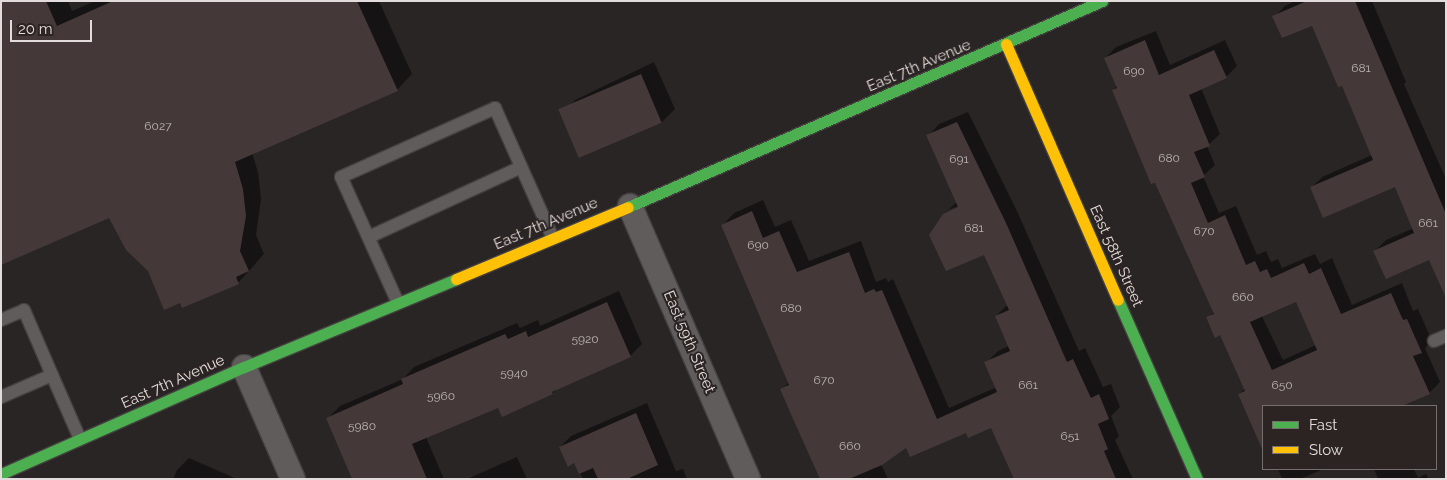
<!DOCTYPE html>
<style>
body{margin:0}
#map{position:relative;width:1447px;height:480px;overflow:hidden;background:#292525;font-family:Raleway,sans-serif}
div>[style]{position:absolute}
.shadow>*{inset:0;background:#0007}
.building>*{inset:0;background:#443938;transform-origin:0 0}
.roads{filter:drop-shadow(1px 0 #444040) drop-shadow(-1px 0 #444040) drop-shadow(0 1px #444040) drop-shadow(0 -1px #444040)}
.lane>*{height:12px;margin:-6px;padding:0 6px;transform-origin:6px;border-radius:6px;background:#5f5c5b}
.street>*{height:24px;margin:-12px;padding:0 12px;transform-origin:12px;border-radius:12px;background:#5f5c5b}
.fast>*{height:11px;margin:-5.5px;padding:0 5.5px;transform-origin:5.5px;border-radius:5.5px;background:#4caf50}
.slow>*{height:11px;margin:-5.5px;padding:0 5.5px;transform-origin:5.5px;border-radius:5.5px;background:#ffc107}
span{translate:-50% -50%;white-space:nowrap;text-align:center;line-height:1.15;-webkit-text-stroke:4px #2b2423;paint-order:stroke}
.number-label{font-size:12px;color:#bab4b3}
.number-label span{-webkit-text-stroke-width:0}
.street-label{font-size:15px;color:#e2dddc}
.frame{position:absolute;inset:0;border:2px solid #e2dddc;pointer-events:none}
.legend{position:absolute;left:1262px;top:405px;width:175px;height:65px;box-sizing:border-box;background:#2b2423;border:1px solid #746e6d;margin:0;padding:6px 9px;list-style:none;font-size:15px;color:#e2dddc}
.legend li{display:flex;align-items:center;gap:10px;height:25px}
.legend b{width:25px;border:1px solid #746e6d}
.scale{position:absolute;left:10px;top:20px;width:82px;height:22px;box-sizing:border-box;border:2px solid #e2dddc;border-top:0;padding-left:6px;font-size:15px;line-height:18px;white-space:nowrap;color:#e2dddc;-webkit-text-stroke:4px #2b2423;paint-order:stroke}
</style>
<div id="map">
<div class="shadow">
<div style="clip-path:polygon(1px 1px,68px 1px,72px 11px,95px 1px,379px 1px,412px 74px,397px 90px,252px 153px,258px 172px,261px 199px,256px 235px,264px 254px,238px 283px,181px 301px,149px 270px,109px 216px)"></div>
<div style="clip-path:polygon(1295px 1px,1372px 1px,1406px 82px,1404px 84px,1446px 179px,1446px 295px,1430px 258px,1375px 251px,1386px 240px,1414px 228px,1395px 186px,1311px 188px,1322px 177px,1372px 155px,1342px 84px,1312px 24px,1274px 17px,1285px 6px)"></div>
<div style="clip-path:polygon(evenodd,1156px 31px,1170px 65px,1225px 40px,1237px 66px,1226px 77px,1201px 88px,1220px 134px,1207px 146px,1215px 165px,1203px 176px,1219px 213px,1236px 206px,1257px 255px,1266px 251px,1271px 262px,1278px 259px,1282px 268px,1315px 254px,1320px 264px,1332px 258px,1352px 305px,1402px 283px,1413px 311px,1418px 309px,1432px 341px,1425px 348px,1440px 382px,1429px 393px,1399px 406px,1263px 406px,1263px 435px,1239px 394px,1245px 389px,1221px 334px,1208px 318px,1214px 312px,1113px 90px,1117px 86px,1105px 58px,1116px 47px,1156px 31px,1297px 301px,1316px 345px,1283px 360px,1262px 316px,1297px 301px)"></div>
<div style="clip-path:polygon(654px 62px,675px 109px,662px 122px,581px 157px,562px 114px,575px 100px)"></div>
<div style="clip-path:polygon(968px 112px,1017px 211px,1079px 351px,1085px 348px,1103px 387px,1111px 384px,1120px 407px,1111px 416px,1119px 436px,1115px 440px,1133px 479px,1015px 479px,992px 426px,907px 446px,881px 464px,888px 479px,821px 479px,782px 390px,789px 382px,723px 225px,734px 213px,763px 200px,775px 227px,791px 220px,809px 261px,861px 241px,876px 282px,886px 278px,888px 282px,893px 279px,949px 408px,997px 387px,986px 363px,998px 351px,1009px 346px,996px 316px,1008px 304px,985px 253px,944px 215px,948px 211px,948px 213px,964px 206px,963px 204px,948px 210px,957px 202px,928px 136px,939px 124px)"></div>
<div style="clip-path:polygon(619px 291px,642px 344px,630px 356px,558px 388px,553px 393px,498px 406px,426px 437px,444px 479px,352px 479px,328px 418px,340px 406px,403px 379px,414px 367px,517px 323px,520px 328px,538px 320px,540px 326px)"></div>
<div style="clip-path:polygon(647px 403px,676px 471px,683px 469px,687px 479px,583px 479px,575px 462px,560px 447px,571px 436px)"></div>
<div style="clip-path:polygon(517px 457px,527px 479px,467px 479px)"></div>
<div style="clip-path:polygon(189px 458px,237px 479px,173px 479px,177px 470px)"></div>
<div style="clip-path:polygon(1278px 469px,1324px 469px,1300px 479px,1282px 479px)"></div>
<div style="clip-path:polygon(1374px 469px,1414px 469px,1418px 478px,1426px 474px,1429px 479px,1378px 479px)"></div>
</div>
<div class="building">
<div style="clip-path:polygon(1px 1px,46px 1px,57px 26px,113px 1px,357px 1px,398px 91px,235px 162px,243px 189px,246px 216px,240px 251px,249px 271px,236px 277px,239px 284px,182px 308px,180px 303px,164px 310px,148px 271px,126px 250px,109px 218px,1px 265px)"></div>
<div style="clip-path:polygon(1307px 1px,1355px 1px,1446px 214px,1446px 298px,1429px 260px,1386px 279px,1373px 251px,1414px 233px,1395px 187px,1323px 218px,1310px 187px,1373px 160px,1342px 86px,1338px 87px,1312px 26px,1282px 38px,1272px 16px)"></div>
<div style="clip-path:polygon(evenodd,1145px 40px,1159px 75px,1214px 50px,1227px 78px,1189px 95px,1210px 146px,1194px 152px,1205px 177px,1191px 183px,1208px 223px,1225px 215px,1246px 265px,1255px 261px,1260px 272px,1267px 269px,1271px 278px,1304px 263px,1309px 274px,1321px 268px,1341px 314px,1391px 293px,1403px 320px,1407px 319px,1422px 353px,1413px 356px,1430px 394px,1402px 406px,1263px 406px,1263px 451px,1238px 394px,1245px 391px,1220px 335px,1215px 338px,1206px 317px,1214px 314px,1155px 183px,1151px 184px,1112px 90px,1117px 88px,1104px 58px,1145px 40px,1296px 302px,1317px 350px,1272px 370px,1250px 322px,1296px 302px)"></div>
<div style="left:641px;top:74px;width:53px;height:90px;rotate:67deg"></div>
<div style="clip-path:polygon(957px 122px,1006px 223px,1067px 362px,1073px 359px,1091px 398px,1099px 394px,1109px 419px,1098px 424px,1108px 449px,1104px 451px,1116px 479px,1014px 479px,991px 428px,968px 438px,966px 433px,910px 457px,906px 448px,882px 465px,849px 479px,820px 479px,794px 421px,780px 389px,789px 385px,721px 225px,752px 211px,763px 238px,779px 231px,797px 272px,849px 252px,865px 293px,874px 289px,876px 292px,882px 290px,937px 419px,997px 392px,984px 362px,1010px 351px,995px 316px,1009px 310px,984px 255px,946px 271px,929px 235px,943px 214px,958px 207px,926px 135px)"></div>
<div style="clip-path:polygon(607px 302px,631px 357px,552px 392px,553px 394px,502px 417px,498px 408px,412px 444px,427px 479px,352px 479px,326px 418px,403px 384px,401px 379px,505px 334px,508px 339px,526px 331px,528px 337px)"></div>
<div style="clip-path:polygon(636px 413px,658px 465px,627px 479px,598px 479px,593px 468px,579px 474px,574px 463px,568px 467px,559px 447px)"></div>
</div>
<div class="roads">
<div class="lane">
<div style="left:369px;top:237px;width:167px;rotate:-24.7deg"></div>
<div style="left:398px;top:303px;width:138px;rotate:-114.3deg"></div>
<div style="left:341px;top:177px;width:169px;rotate:-24.1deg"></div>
<div style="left:495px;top:108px;width:142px;rotate:66deg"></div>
<div style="left:1px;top:320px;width:25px;rotate:-23deg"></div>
<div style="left:24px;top:310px;width:71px;rotate:66.7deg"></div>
<div style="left:52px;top:375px;width:56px;rotate:156.7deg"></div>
<div style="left:1434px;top:341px;width:13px;rotate:-23deg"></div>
<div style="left:52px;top:375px;width:70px;rotate:66.4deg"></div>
</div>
<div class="street">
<div style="left:630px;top:206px;width:297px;rotate:66.6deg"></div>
<div style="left:244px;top:367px;width:122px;rotate:66.4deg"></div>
</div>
<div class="fast">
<div style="left:628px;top:207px;width:517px;rotate:-23.49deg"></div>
<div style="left:1118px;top:300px;width:196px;rotate:66.2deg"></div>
<div style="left:1px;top:474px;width:266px;rotate:-23.8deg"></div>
<div style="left:244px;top:367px;width:230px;rotate:-22.5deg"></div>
</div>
<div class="slow">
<div style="left:1006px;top:44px;width:279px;rotate:66.4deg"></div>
<div style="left:456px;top:279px;width:186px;rotate:-22.7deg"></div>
</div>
</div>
<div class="number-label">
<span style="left:1361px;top:69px">681</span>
<span style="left:1134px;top:72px">690</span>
<span style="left:158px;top:127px">6027</span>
<span style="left:1169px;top:159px">680</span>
<span style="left:959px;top:160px">691</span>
<span style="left:1428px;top:224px">661</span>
<span style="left:974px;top:229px">681</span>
<span style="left:1204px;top:232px">670</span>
<span style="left:758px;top:246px">690</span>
<span style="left:1243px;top:298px">660</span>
<span style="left:791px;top:309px">680</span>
<span style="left:585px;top:340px">5920</span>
<span style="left:514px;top:374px">5940</span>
<span style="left:824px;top:381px">670</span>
<span style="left:1028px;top:386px">661</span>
<span style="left:1282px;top:386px">650</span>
<span style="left:441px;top:397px">5960</span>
<span style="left:362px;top:427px">5980</span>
<span style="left:1070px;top:437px">651</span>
<span style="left:850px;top:447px">660</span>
</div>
<div class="street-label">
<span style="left:919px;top:66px;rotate:-23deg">East 7th Avenue</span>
<span style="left:546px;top:224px;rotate:-23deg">East 7th Avenue</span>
<span style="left:1116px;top:256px;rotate:66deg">East 58th Street</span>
<span style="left:689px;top:342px;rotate:67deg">East 59th Street</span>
<span style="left:173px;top:382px;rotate:-24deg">East 7th Avenue</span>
</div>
<div class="frame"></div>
<ul class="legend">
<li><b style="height:6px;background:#4caf50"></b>Fast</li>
<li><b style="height:6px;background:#ffc107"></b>Slow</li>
</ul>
<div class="scale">20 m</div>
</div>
